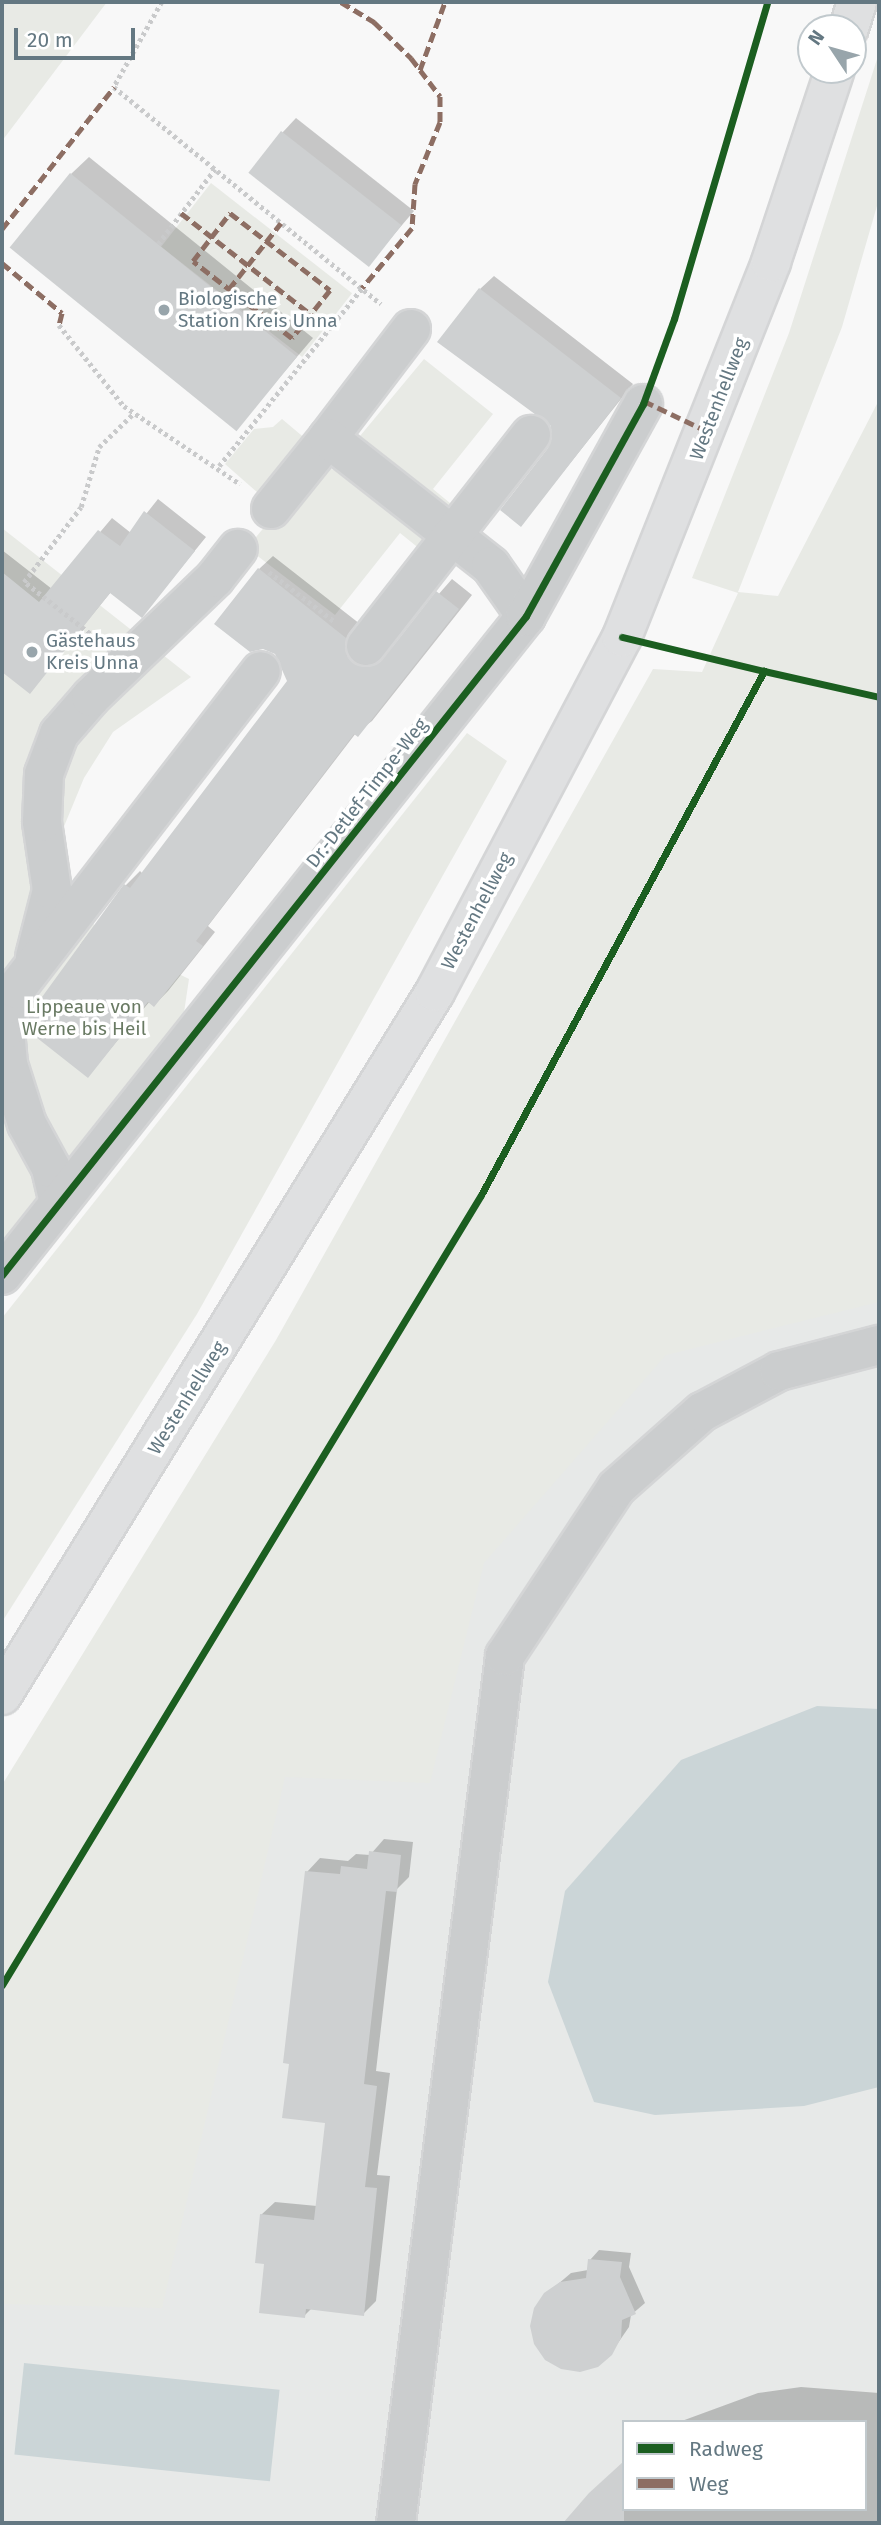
<!DOCTYPE html>
<meta charset="utf-8">
<style>
body{margin:0}
#map{position:relative;width:881px;height:2525px;overflow:hidden;background:#f8f8f8;font-family:"Fira Sans",sans-serif}
div>[style]{position:absolute}
.built>*{inset:0;background:#e7e9e8}
.green>*{inset:0;background:#e8eae5;transform-origin:0 0}
.water>*{inset:0;background:#cbd5d7;transform-origin:0 0}
.shadow>*{inset:0;background:#0003}
.building>*{inset:0;background:#ced0d1;transform-origin:0 0}
.path>*{height:4.5px;margin-top:-2.25px;transform-origin:0;background:repeating-linear-gradient(90deg,#c9cacb 0 3.5px,transparent 0 7px)}
.roads{filter:drop-shadow(2px 0 #d4d5d6) drop-shadow(-2px 0 #d4d5d6) drop-shadow(0 2px #d4d5d6) drop-shadow(0 -2px #d4d5d6)}
.minor>*{height:38px;margin:-19px;padding:0 19px;transform-origin:19px;border-radius:19px;background:#cbcdce}
.major>*{height:38px;margin:-19px;padding:0 19px;transform-origin:19px;border-radius:19px;background:#dfe0e1}
.quiet>*{height:5px;margin-top:-2.5px;transform-origin:0;background:repeating-linear-gradient(90deg,#8d6e63 0 10px,transparent 0 15px)}
.cycleway>*{height:7px;margin:-3.5px;padding:0 3.5px;transform-origin:3.5px;border-radius:3.5px;background:#1b5e20}
.dots>*{width:19px;height:19px;translate:-50% -50%;box-sizing:border-box;border:4px solid #fff;border-radius:50%}
span{translate:-50% -50%;white-space:nowrap;text-align:center;line-height:1.15;-webkit-text-stroke:7px #fff;paint-order:stroke}
.poi-label{font-size:19px;color:#647882}
.left{translate:0 -50%;text-align:left}
.street-label{font-size:19px;color:#647882}
.park-label{font-size:19px;color:#697a63}
.frame{position:absolute;inset:0;border:4px solid #647882;pointer-events:none}
.legend{position:absolute;left:622px;top:2420px;width:245px;height:91px;box-sizing:border-box;background:#fff;border:2px solid #c1c9cd;margin:0;padding:9px 12px;list-style:none;font-size:21px;color:#647882}
.legend li{display:flex;align-items:center;gap:14px;height:35px}
.legend b{width:35px;border:2px solid #c1c9cd}
.north{position:absolute;left:797px;top:14px;width:70px;height:70px;box-sizing:border-box;background:#fff;border:2px solid #c1c9cd;border-radius:50%;rotate:306deg;font-size:19px;font-weight:700;line-height:28px;text-align:center;color:#647882}
.north::after{content:'';display:block;margin:auto;width:24px;height:32px;background:#98a5ab;clip-path:polygon(50% 0,100% 100%,50% 72%,0 100%)}
.scale{position:absolute;left:14px;top:28px;width:121px;height:32px;box-sizing:border-box;border:4px solid #647882;border-top:0;padding-left:9px;font-size:21px;line-height:24px;white-space:nowrap;color:#647882;-webkit-text-stroke:5px #fff;paint-order:stroke}
</style>
<div id="map">
<div class="built">
<div style="clip-path:polygon(evenodd,879px 715px,879px 2523px,2px 2523px,2px 2071px,879px 715px,624px 2422px,865px 2422px,865px 2509px,624px 2509px,624px 2422px)"></div>
</div>
<div class="green">
<div style="clip-path:polygon(2px 2px,107px 2px,2px 141px)"></div>
<div style="clip-path:polygon(879px 53px,879px 199px,842px 327px,738px 592px,778px 596px,879px 400px,879px 1302px,666px 1355px,484px 1563px,430px 1783px,285px 1777px,162px 2308px,2px 2304px,2px 1785px,276px 1340px,653px 669px,702px 672px,738px 593px,692px 578px,789px 333px)"></div>
<div style="left:211px;top:183px;width:179px;height:81px;rotate:38deg"></div>
<div style="clip-path:polygon(424px 359px,493px 414px,433px 489px,456px 508px,448px 517px,355px 442px)"></div>
<div style="clip-path:polygon(282px 419px,307px 440px,266px 490px,257px 492px,225px 464px,254px 429px,273px 427px)"></div>
<div style="clip-path:polygon(329px 468px,348px 476px,434px 542px,426px 554px,400px 533px,335px 615px,247px 548px,305px 478px)"></div>
<div style="clip-path:polygon(2px 528px,191px 677px,113px 732px,84px 778px,58px 841px,65px 900px,116px 943px,189px 979px,182px 1026px,2px 1254px)"></div>
<div style="clip-path:polygon(467px 733px,507px 761px,197px 1314px,2px 1622px,2px 1318px)"></div>
</div>
<div class="water">
<div style="clip-path:polygon(817px 1706px,879px 1709px,879px 2087px,804px 2106px,655px 2115px,594px 2102px,548px 1982px,565px 1891px,681px 1760px)"></div>
<div style="left:24px;top:2363px;width:257px;height:92px;rotate:6deg"></div>
</div>
<div class="shadow">
<div style="clip-path:polygon(296px 118px,414px 211px,368px 265px,282px 133px)"></div>
<div style="clip-path:polygon(89px 157px,313px 338px,237px 428px,71px 174px)"></div>
<div style="clip-path:polygon(494px 276px,633px 384px,521px 525px,550px 449px,553px 425px,480px 289px)"></div>
<div style="clip-path:polygon(158px 499px,206px 537px,142px 616px,111px 592px,29px 692px,2px 670px,2px 550px,52px 589px,112px 518px,131px 533px)"></div>
<div style="clip-path:polygon(273px 556px,360px 624px,366px 649px,387px 653px,452px 579px,472px 595px,372px 721px,356px 733px,208px 926px,215px 932px,168px 991px,154px 1005px,150px 1001px,88px 1076px,84px 948px,80px 945px,126px 885px,140px 871px,143px 874px,289px 682px,259px 569px)"></div>
<div style="clip-path:polygon(384px 1839px,413px 1842px,409px 1877px,397px 1889px,376px 2071px,390px 2073px,377px 2175px,390px 2176px,376px 2301px,363px 2314px,312px 2308px,304px 2316px,266px 2262px,261px 2215px,275px 2202px,317px 2206px,327px 2121px,307px 1872px,320px 1858px,348px 1861px,356px 1854px,370px 1855px)"></div>
<div style="clip-path:polygon(599px 2250px,631px 2253px,629px 2267px,645px 2303px,631px 2315px,629px 2327px,611px 2353px,551px 2290px,571px 2273px,588px 2270px,590px 2260px)"></div>
<div style="clip-path:polygon(801px 2387px,879px 2393px,879px 2523px,566px 2523px,624px 2463px,624px 2509px,865px 2509px,865px 2422px,679px 2422px,758px 2393px)"></div>
</div>
<div class="building">
<div style="left:281px;top:131px;width:153px;height:53px;rotate:38deg"></div>
<div style="left:70px;top:173px;width:292px;height:96px;rotate:39deg"></div>
<div style="clip-path:polygon(479px 288px,621px 398px,521px 527px,500px 510px,548px 448px,551px 426px,437px 342px)"></div>
<div style="clip-path:polygon(144px 511px,195px 551px,142px 618px,110px 593px,30px 694px,2px 672px,2px 572px,39px 602px,98px 530px,120px 546px)"></div>
<div style="clip-path:polygon(258px 568px,346px 638px,346px 655px,362px 667px,383px 659px,436px 591px,459px 609px,358px 737px,354px 734px,196px 941px,203px 946px,154px 1007px,148px 1002px,88px 1078px,27px 1030px,29px 1015px,124px 884px,130px 888px,287px 681px,275px 654px,263px 649px,250px 652px,214px 624px)"></div>
<div style="clip-path:polygon(369px 1851px,401px 1855px,397px 1892px,386px 1891px,364px 2084px,377px 2086px,365px 2187px,377px 2188px,364px 2316px,306px 2309px,305px 2318px,259px 2313px,264px 2264px,255px 2263px,260px 2214px,314px 2220px,325px 2123px,282px 2118px,289px 2064px,283px 2063px,305px 1871px,340px 1874px,341px 1866px,367px 1869px)"></div>
<div style="clip-path:polygon(588px 2259px,622px 2262px,620px 2277px,636px 2314px,622px 2320px,621px 2338px,612px 2355px,598px 2367px,580px 2372px,561px 2369px,545px 2360px,534px 2344px,530px 2326px,534px 2308px,544px 2293px,560px 2282px,586px 2278px)"></div>
<div style="clip-path:polygon(624px 2461px,624px 2523px,563px 2523px,589px 2493px)"></div>
</div>
<div class="path">
<div style="left:162px;top:2px;width:98px;rotate:119.5deg"></div>
<div style="left:114px;top:87px;width:344px;rotate:39.1deg"></div>
<div style="left:158px;top:244px;width:94px;rotate:-52.8deg"></div>
<div style="left:59px;top:325px;width:104px;rotate:51.3deg"></div>
<div style="left:124px;top:406px;width:140px;rotate:33.9deg"></div>
<div style="left:219px;top:466px;width:228px;rotate:-51.2deg"></div>
<div style="left:269px;top:572px;width:83px;rotate:37.1deg"></div>
<div style="left:95px;top:638px;width:90px;rotate:-141.7deg"></div>
<div style="left:24px;top:582px;width:94px;rotate:-52.8deg"></div>
<div style="left:81px;top:507px;width:63px;rotate:-73.3deg"></div>
<div style="left:99px;top:447px;width:49px;rotate:-44.2deg"></div>
</div>
<div class="roads">
<div class="minor">
<div style="left:328px;top:438px;width:137px;rotate:-52.7deg"></div>
<div style="left:271px;top:509px;width:91px;rotate:-51.2deg"></div>
<div style="left:328px;top:438px;width:207px;rotate:38.1deg"></div>
<div style="left:491px;top:566px;width:61px;rotate:55deg"></div>
<div style="left:366px;top:646px;width:268px;rotate:-52deg"></div>
<div style="left:35px;top:957px;width:69px;rotate:-75.8deg"></div>
<div style="left:52px;top:890px;width:69px;rotate:-98.4deg"></div>
<div style="left:42px;top:822px;width:48px;rotate:-87.6deg"></div>
<div style="left:44px;top:774px;width:43px;rotate:-69.4deg"></div>
<div style="left:59px;top:734px;width:49px;rotate:-49.1deg"></div>
<div style="left:91px;top:697px;width:172px;rotate:-43.8deg"></div>
<div style="left:215px;top:578px;width:37px;rotate:-52deg"></div>
<div style="left:59px;top:1203px;width:36px;rotate:-103deg"></div>
<div style="left:51px;top:1168px;width:50px;rotate:-118.6deg"></div>
<div style="left:27px;top:1124px;width:63px;rotate:-107.6deg"></div>
<div style="left:8px;top:1064px;width:34px;rotate:-95deg"></div>
<div style="left:5px;top:1030px;width:26px;rotate:-81deg"></div>
<div style="left:9px;top:1004px;width:17px;rotate:-65deg"></div>
<div style="left:16px;top:989px;width:401px;rotate:-52.4deg"></div>
<div style="left:2px;top:1275px;width:842px;rotate:-51.51deg"></div>
<div style="left:526px;top:616px;width:242px;rotate:-61.1deg"></div>
<div style="left:396px;top:2523px;width:874px;rotate:-82.83deg"></div>
<div style="left:505px;top:1656px;width:201px;rotate:-56.5deg"></div>
<div style="left:616px;top:1488px;width:115px;rotate:-41.5deg"></div>
<div style="left:702px;top:1412px;width:87px;rotate:-28deg"></div>
<div style="left:779px;top:1371px;width:103px;rotate:-14.6deg"></div>
</div>
<div class="major">
<div style="left:849px;top:28px;width:27px;rotate:-73deg"></div>
<div style="left:2px;top:1695px;width:826px;rotate:-58.37deg"></div>
<div style="left:435px;top:992px;width:401px;rotate:-62.2deg"></div>
<div style="left:622px;top:637px;width:404px;rotate:-68.3deg"></div>
<div style="left:771px;top:262px;width:202px;rotate:-71.6deg"></div>
</div>
</div>
<div class="quiet">
<div style="left:341px;top:2px;width:39px;rotate:31deg"></div>
<div style="left:374px;top:22px;width:52px;rotate:44.2deg"></div>
<div style="left:411px;top:58px;width:48px;rotate:52.7deg"></div>
<div style="left:440px;top:96px;width:26px;rotate:90deg"></div>
<div style="left:440px;top:122px;width:67px;rotate:112deg"></div>
<div style="left:415px;top:184px;width:44px;rotate:93.9deg"></div>
<div style="left:412px;top:228px;width:78px;rotate:129.8deg"></div>
<div style="left:420px;top:70px;width:72px;rotate:-69.8deg"></div>
<div style="left:181px;top:213px;width:180px;rotate:38deg"></div>
<div style="left:230px;top:213px;width:126px;rotate:37.6deg"></div>
<div style="left:330px;top:290px;width:61px;rotate:128.4deg"></div>
<div style="left:292px;top:338px;width:125px;rotate:-142.1deg"></div>
<div style="left:193px;top:261px;width:61px;rotate:-52.4deg"></div>
<div style="left:2px;top:229px;width:181px;rotate:-51.7deg"></div>
<div style="left:2px;top:263px;width:78px;rotate:39.8deg"></div>
<div style="left:62px;top:313px;width:12px;rotate:104deg"></div>
<div style="left:229px;top:289px;width:84px;rotate:-51.8deg"></div>
<div style="left:644px;top:401px;width:70px;rotate:25.5deg"></div>
</div>
<div class="cycleway">
<div style="left:622px;top:637px;width:146px;rotate:13.5deg"></div>
<div style="left:2px;top:1275px;width:842px;rotate:-51.51deg"></div>
<div style="left:526px;top:616px;width:242px;rotate:-61.1deg"></div>
<div style="left:643px;top:404px;width:90px;rotate:-70deg"></div>
<div style="left:674px;top:319px;width:330px;rotate:-73.6deg"></div>
<div style="left:2px;top:1985px;width:924px;rotate:-58.77deg"></div>
<div style="left:481px;top:1195px;width:596px;rotate:-61.63deg"></div>
<div style="left:764px;top:671px;width:118px;rotate:12.7deg"></div>
</div>
<div class="dots">
<div style="left:164px;top:310px;background:#98a5ab"></div>
<div style="left:32px;top:652px;background:#98a5ab"></div>
</div>
<div class="poi-label">
<span class="left" style="left:178px;top:310px">Biologische<br>Station Kreis Unna</span>
<span class="left" style="left:46px;top:652px">Gästehaus<br>Kreis Unna</span>
</div>
<div class="street-label">
<span style="left:719px;top:399px;rotate:-69deg">Westenhellweg</span>
<span style="left:367px;top:793px;rotate:-52deg">Dr.-Detlef-Timpe-Weg</span>
<span style="left:477px;top:911px;rotate:-62deg">Westenhellweg</span>
<span style="left:187px;top:1398px;rotate:-58deg">Westenhellweg</span>
</div>
<div class="park-label">
<span style="left:84px;top:1018px">Lippeaue von<br>Werne bis Heil</span>
</div>
<div class="frame"></div>
<ul class="legend">
<li><b style="height:9px;background:#1b5e20"></b>Radweg</li>
<li><b style="height:9px;background:#8d6e63"></b>Weg</li>
</ul>
<div class="north">N</div>
<div class="scale">20 m</div>
</div>
